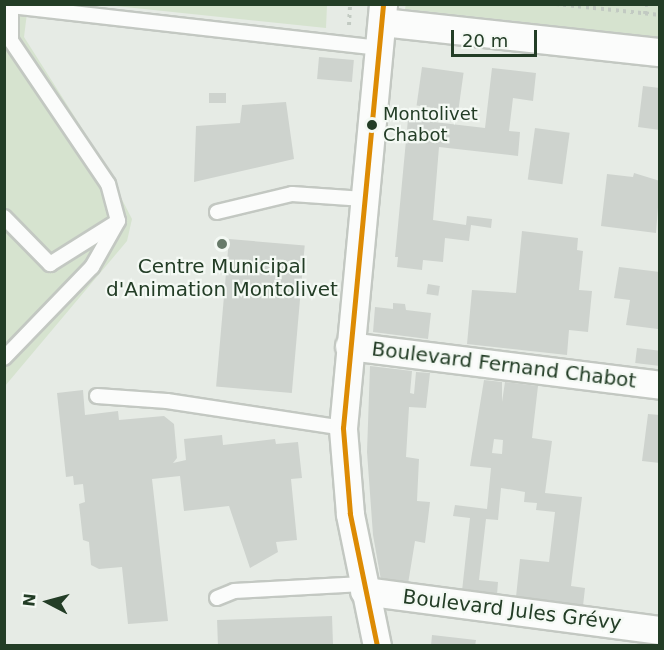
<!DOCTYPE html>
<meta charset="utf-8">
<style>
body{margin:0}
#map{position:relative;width:664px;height:650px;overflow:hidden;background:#e6ebe5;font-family:"DejaVu Sans",sans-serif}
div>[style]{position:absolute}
.green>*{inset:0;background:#d6e3cf}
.building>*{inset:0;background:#ced3ce;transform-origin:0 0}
.path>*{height:4px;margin-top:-2px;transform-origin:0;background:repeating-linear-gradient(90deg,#c2cac2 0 3px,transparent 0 7.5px)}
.roads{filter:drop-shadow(2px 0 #c3c8c2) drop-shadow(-2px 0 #c3c8c2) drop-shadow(0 2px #c3c8c2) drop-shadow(0 -2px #c3c8c2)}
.lane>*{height:14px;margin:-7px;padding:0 7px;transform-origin:7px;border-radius:7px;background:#fbfcfb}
.street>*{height:27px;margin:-13.5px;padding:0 13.5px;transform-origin:13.5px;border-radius:13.5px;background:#fbfcfb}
.bus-1>*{height:4.5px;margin:-2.25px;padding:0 2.25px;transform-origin:2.25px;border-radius:2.25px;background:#dd8b04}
.dots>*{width:16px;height:16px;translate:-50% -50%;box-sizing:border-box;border:3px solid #f4f9f4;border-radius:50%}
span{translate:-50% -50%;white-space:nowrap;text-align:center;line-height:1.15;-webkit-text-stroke:4.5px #f4f9f4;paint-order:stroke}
.bus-label{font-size:18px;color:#233d26}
.left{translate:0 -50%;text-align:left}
.poi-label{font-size:20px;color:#233d26}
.street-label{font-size:20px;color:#233d26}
.frame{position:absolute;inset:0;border:6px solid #233d26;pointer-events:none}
.north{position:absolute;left:18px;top:572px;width:60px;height:60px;-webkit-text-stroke:4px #f4f9f4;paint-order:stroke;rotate:276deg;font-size:16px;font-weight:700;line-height:24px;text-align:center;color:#233d26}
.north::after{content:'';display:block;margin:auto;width:21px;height:27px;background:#233d26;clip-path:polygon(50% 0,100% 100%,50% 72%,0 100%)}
.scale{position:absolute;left:451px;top:30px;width:86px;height:27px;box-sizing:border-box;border:3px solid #233d26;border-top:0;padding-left:8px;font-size:18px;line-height:21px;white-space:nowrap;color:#233d26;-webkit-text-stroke:4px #f4f9f4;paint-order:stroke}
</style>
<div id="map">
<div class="green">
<div style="clip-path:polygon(406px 4px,659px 5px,659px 37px,405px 9px)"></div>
<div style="clip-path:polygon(5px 5px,28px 5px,24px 37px,99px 155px,132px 219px,127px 241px,5px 386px)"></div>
<div style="clip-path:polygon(106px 5px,327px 5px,326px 28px)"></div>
</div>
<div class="building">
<div style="left:319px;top:57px;width:35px;height:22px;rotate:5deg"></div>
<div style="left:422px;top:67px;width:42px;height:39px;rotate:8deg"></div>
<div style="clip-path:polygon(492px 68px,536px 73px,533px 101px,513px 98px,509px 131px,520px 132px,518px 156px,439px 147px,433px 220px,466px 225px,467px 216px,492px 219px,491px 228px,471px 225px,469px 241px,445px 238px,443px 262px,423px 260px,422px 270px,397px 267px,398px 257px,395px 257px,408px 119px,485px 128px)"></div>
<div style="clip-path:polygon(643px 86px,660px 88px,660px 130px,638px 127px)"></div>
<div style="left:226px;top:93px;width:10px;height:17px;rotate:90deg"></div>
<div style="clip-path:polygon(286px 102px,294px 159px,194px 182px,196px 126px,240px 123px,242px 105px)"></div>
<div style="left:535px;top:128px;width:35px;height:52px;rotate:8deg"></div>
<div style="clip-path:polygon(634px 173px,660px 181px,656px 233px,601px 226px,607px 174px,633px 177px)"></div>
<div style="clip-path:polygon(522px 231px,578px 238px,577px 250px,583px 251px,579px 290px,592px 291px,588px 332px,569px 330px,567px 355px,467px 344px,472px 290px,516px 293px)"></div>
<div style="left:229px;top:239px;width:76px;height:148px;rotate:5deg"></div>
<div style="clip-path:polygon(619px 267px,660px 272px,658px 329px,626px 325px,630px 300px,614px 298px)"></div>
<div style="left:428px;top:284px;width:12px;height:10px;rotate:9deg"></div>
<div style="clip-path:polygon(393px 303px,405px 304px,406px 310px,431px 313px,428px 339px,373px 332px,375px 307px,393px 309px)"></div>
<div style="left:637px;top:348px;width:23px;height:15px;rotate:7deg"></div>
<div style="clip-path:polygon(370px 366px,412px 371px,410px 393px,414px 394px,416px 372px,430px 373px,426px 408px,409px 407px,406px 457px,419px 459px,417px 501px,430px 502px,425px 543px,415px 541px,408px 584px,381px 580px,373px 535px,367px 452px)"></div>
<div style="clip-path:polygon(evenodd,484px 380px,502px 382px,502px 402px,505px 382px,538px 386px,532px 438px,552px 441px,545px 493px,582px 497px,571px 586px,585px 588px,583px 606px,516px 597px,520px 559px,549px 562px,555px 512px,536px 510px,537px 503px,524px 502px,525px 492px,514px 490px,501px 488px,498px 520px,486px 519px,479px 580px,498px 582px,497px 595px,462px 591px,470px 518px,453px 516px,455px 505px,487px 509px,491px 468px,470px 466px,484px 380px,494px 439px,503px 440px,502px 454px,492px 453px,494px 439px)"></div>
<div style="clip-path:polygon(83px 390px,85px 415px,118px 411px,119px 420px,164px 416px,174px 424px,177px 458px,173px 463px,186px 460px,184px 439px,222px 435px,223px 445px,275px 439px,276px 444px,298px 442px,302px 478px,291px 479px,297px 540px,276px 542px,278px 552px,250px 568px,229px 506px,184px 511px,180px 476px,152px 479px,168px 621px,128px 624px,122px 567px,99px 569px,91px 565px,89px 542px,83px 540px,79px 504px,85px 502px,83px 484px,74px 485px,73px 476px,66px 477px,57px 393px)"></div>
<div style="clip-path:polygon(648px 414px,660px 415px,660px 463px,642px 461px)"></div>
<div style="left:332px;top:616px;width:30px;height:115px;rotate:88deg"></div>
<div style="clip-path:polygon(432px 635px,476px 640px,475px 646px,431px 646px)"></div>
</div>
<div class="path">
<div style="left:556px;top:4px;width:105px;rotate:6deg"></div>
<div style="left:645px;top:14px;width:10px;rotate:-84deg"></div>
<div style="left:349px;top:25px;width:21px;rotate:-87deg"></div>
</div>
<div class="roads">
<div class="lane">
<div style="left:217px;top:212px;width:77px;rotate:-13.5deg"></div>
<div style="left:292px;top:194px;width:72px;rotate:4deg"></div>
<div style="left:4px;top:217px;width:66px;rotate:45.6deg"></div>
<div style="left:50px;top:264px;width:79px;rotate:-32.1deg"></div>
<div style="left:4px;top:358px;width:127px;rotate:-46deg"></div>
<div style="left:92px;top:267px;width:53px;rotate:-60.5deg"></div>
<div style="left:118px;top:221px;width:38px;rotate:-105deg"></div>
<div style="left:108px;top:184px;width:173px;rotate:-124.1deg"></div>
<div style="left:11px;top:41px;width:35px;rotate:-90deg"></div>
<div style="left:11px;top:6px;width:371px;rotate:6.5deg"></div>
<div style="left:97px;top:396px;width:70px;rotate:4.1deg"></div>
<div style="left:167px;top:401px;width:178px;rotate:8.7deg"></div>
<div style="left:217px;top:598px;width:18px;rotate:-22deg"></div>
<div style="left:234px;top:591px;width:129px;rotate:-3.1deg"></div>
</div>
<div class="street">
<div style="left:382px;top:22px;width:280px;rotate:6.2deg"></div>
<div style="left:349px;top:346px;width:313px;rotate:7.1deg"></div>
<div style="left:364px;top:591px;width:299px;rotate:7.5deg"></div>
<div style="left:377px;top:646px;width:135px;rotate:-101.6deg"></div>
<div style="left:350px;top:514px;width:86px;rotate:-94.7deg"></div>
<div style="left:343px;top:428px;width:426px;rotate:-84.6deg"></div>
</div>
</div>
<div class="bus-1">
<div style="left:377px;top:646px;width:135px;rotate:-101.6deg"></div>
<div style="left:350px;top:514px;width:86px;rotate:-94.7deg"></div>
<div style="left:343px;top:428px;width:426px;rotate:-84.6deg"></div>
</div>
<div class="dots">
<div style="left:372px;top:125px;background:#233d26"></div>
<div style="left:222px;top:244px;background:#677a69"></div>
</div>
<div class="bus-label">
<span class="left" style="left:383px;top:125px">Montolivet<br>Chabot</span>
</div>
<div class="poi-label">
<span style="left:222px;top:278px">Centre Municipal<br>d'Animation Montolivet</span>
</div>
<div class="street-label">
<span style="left:504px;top:365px;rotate:7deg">Boulevard Fernand Chabot</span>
<span style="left:512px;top:610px;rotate:7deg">Boulevard Jules Grévy</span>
</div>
<div class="frame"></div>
<div class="north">N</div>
<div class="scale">20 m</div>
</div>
